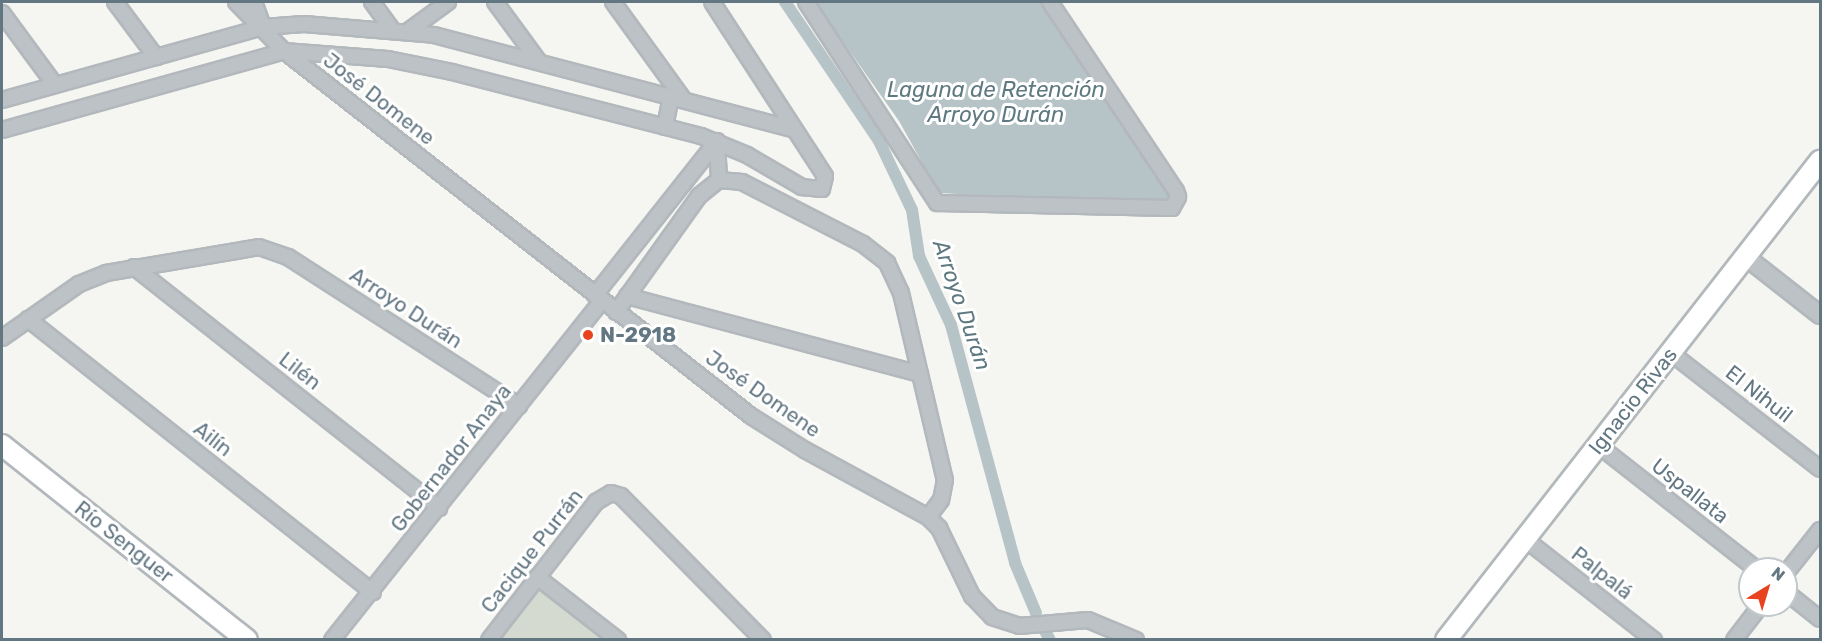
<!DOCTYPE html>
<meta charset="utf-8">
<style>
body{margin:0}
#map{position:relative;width:1822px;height:641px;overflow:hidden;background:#f5f5f1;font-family:Rubik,sans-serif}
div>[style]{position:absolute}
.green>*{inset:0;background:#d5dad0}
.water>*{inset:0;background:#b6c4c7}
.canal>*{height:12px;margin:-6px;padding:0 6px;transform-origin:6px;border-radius:6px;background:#b6c4c7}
.roads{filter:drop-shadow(2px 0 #b2b8bc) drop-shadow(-2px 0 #b2b8bc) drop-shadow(0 2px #b2b8bc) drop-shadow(0 -2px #b2b8bc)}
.minor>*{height:14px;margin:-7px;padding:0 7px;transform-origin:7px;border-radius:7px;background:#bdc2c6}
.tertiary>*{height:16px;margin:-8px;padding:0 8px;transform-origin:8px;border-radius:8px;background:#bdc2c6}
.secondary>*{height:20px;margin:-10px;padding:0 10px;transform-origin:10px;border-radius:10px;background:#fff}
.dots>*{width:16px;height:16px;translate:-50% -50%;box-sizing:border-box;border:3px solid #fff;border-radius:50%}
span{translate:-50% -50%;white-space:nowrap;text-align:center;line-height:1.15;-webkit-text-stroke:6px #fff;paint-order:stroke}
.street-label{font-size:21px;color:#637783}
.poi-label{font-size:21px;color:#637783;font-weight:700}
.left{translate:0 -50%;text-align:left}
.water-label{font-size:22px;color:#5f7980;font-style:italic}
.frame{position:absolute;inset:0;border:3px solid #637783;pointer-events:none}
.north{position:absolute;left:1738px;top:557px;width:60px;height:60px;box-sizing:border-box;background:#fff;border:2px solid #c1c9cd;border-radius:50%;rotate:38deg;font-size:16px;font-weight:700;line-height:24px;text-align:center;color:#637783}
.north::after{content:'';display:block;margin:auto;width:21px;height:27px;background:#e8431f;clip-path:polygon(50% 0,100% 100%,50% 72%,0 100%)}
</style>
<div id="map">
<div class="green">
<div style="clip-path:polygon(537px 589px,542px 589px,608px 640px,493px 640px)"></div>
</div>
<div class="water">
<div style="clip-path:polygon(815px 2px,1044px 2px,1173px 200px,1162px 205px,939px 193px,899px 121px)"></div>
</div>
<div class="canal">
<div style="left:785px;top:2px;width:168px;rotate:55.9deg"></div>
<div style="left:879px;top:141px;width:76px;rotate:64.4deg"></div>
<div style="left:912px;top:210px;width:47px;rotate:81.3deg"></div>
<div style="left:919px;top:256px;width:76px;rotate:65.1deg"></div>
<div style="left:951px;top:325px;width:246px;rotate:74.9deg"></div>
<div style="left:1015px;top:563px;width:54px;rotate:67.2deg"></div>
<div style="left:1043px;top:627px;width:15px;rotate:62deg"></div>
</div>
<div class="roads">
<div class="minor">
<div style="left:115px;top:2px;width:69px;rotate:53.3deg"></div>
<div style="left:236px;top:2px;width:69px;rotate:45.6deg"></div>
<div style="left:284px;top:51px;width:593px;rotate:38.01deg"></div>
<div style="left:751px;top:416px;width:64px;rotate:32.2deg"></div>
<div style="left:805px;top:450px;width:140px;rotate:28.6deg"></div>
<div style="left:928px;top:517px;width:16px;rotate:45deg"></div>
<div style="left:939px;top:528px;width:76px;rotate:64.1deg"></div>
<div style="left:972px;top:596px;width:29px;rotate:46deg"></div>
<div style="left:992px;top:617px;width:28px;rotate:18deg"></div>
<div style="left:1019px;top:626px;width:69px;rotate:-5deg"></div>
<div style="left:1088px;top:620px;width:52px;rotate:22.6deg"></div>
<div style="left:254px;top:2px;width:27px;rotate:70deg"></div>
<div style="left:372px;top:2px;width:36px;rotate:54deg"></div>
<div style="left:495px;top:2px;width:74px;rotate:53.7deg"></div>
<div style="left:613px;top:2px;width:121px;rotate:54.1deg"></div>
<div style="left:806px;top:2px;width:240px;rotate:56.9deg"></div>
<div style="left:937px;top:203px;width:235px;rotate:1.2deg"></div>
<div style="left:1172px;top:208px;width:13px;rotate:-61deg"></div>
<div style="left:1178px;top:197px;width:6px;rotate:-108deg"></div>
<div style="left:1176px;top:191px;width:227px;rotate:-123.7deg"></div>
<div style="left:2px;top:13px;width:89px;rotate:53.6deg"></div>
<div style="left:407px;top:32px;width:51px;rotate:-36.2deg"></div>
<div style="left:2px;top:100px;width:271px;rotate:-15.6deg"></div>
<div style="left:263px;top:27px;width:41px;rotate:-4.2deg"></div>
<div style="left:304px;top:24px;width:130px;rotate:4.8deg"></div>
<div style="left:434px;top:35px;width:370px;rotate:14.7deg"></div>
<div style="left:665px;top:127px;width:31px;rotate:-79deg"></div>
<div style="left:2px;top:130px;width:293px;rotate:-15.6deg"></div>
<div style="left:284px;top:51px;width:104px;rotate:4.4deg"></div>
<div style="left:388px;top:59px;width:65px;rotate:11.5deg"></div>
<div style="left:452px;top:72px;width:257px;rotate:14.4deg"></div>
<div style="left:701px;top:136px;width:50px;rotate:22.4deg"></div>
<div style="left:747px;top:155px;width:64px;rotate:30.2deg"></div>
<div style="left:802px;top:187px;width:20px;rotate:6deg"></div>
<div style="left:822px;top:189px;width:13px;rotate:-77deg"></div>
<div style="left:825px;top:176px;width:207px;rotate:-123deg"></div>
<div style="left:717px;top:141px;width:39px;rotate:87deg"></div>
<div style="left:134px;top:267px;width:389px;rotate:38.3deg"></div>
<div style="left:595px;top:295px;width:196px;rotate:-51.6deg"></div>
<div style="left:627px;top:296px;width:303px;rotate:14.9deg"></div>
<div style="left:616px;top:312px;width:143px;rotate:-54.4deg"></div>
<div style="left:699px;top:196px;width:26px;rotate:-39deg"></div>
<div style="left:719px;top:180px;width:23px;rotate:5deg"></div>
<div style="left:742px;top:182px;width:136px;rotate:27.1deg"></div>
<div style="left:863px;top:244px;width:31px;rotate:38deg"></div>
<div style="left:887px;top:263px;width:33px;rotate:65deg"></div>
<div style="left:901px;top:293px;width:192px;rotate:76.8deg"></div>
<div style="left:945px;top:480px;width:20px;rotate:101deg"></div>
<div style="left:941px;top:500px;width:21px;rotate:127deg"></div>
<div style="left:28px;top:319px;width:440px;rotate:38.4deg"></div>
<div style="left:2px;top:338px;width:94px;rotate:-35deg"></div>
<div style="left:79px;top:284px;width:29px;rotate:-22deg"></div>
<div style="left:106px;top:273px;width:155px;rotate:-9.6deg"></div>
<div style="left:259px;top:247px;width:31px;rotate:19deg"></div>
<div style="left:288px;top:257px;width:275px;rotate:32.8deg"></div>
<div style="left:1671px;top:353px;width:189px;rotate:37.9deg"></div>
<div style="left:1598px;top:445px;width:201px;rotate:38.1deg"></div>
<div style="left:1525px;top:539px;width:164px;rotate:38.1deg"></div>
<div style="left:1786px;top:573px;width:55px;rotate:-51.7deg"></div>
<div style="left:537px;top:577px;width:103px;rotate:37.9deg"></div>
<div style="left:1786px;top:592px;width:43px;rotate:38.5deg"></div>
<div style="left:332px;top:640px;width:433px;rotate:-51.5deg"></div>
<div style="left:489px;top:640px;width:175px;rotate:-52.2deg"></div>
<div style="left:596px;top:502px;width:17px;rotate:-31deg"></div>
<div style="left:611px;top:493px;width:10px;rotate:17deg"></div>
<div style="left:621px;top:496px;width:202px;rotate:45.4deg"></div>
<div style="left:1734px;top:640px;width:44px;rotate:-52.4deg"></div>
</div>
<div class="tertiary">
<div style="left:1746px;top:257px;width:94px;rotate:38.1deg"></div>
</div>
<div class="secondary">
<div style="left:2px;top:445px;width:313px;rotate:38.5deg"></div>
<div style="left:1446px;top:640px;width:608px;rotate:-52.02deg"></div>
</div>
</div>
<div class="dots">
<div style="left:588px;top:335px;background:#e8431f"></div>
</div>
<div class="street-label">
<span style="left:379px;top:99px;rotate:38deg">José Domene</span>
<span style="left:406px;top:308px;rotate:33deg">Arroyo Durán</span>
<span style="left:300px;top:371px;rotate:38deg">Lilén</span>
<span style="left:763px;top:394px;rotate:35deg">José Domene</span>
<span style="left:1759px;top:394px;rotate:38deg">El Nihuil</span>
<span style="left:1633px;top:401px;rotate:-52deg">Ignacio Rivas</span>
<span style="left:213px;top:439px;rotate:38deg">Ailín</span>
<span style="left:451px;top:458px;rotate:-52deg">Gobernador Anaya</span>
<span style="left:1690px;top:491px;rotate:38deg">Uspallata</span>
<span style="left:124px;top:542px;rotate:38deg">Río Senguer</span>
<span style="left:532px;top:551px;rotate:-52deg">Cacique Purrán</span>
<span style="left:1602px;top:573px;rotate:38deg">Palpalá</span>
</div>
<div class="poi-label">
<span class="left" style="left:600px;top:335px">N-2918</span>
</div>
<div class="water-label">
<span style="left:996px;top:102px">Laguna de Retención<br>Arroyo Durán</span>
<span style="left:962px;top:305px;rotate:71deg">Arroyo Durán</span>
</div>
<div class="frame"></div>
<div class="north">N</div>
</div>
